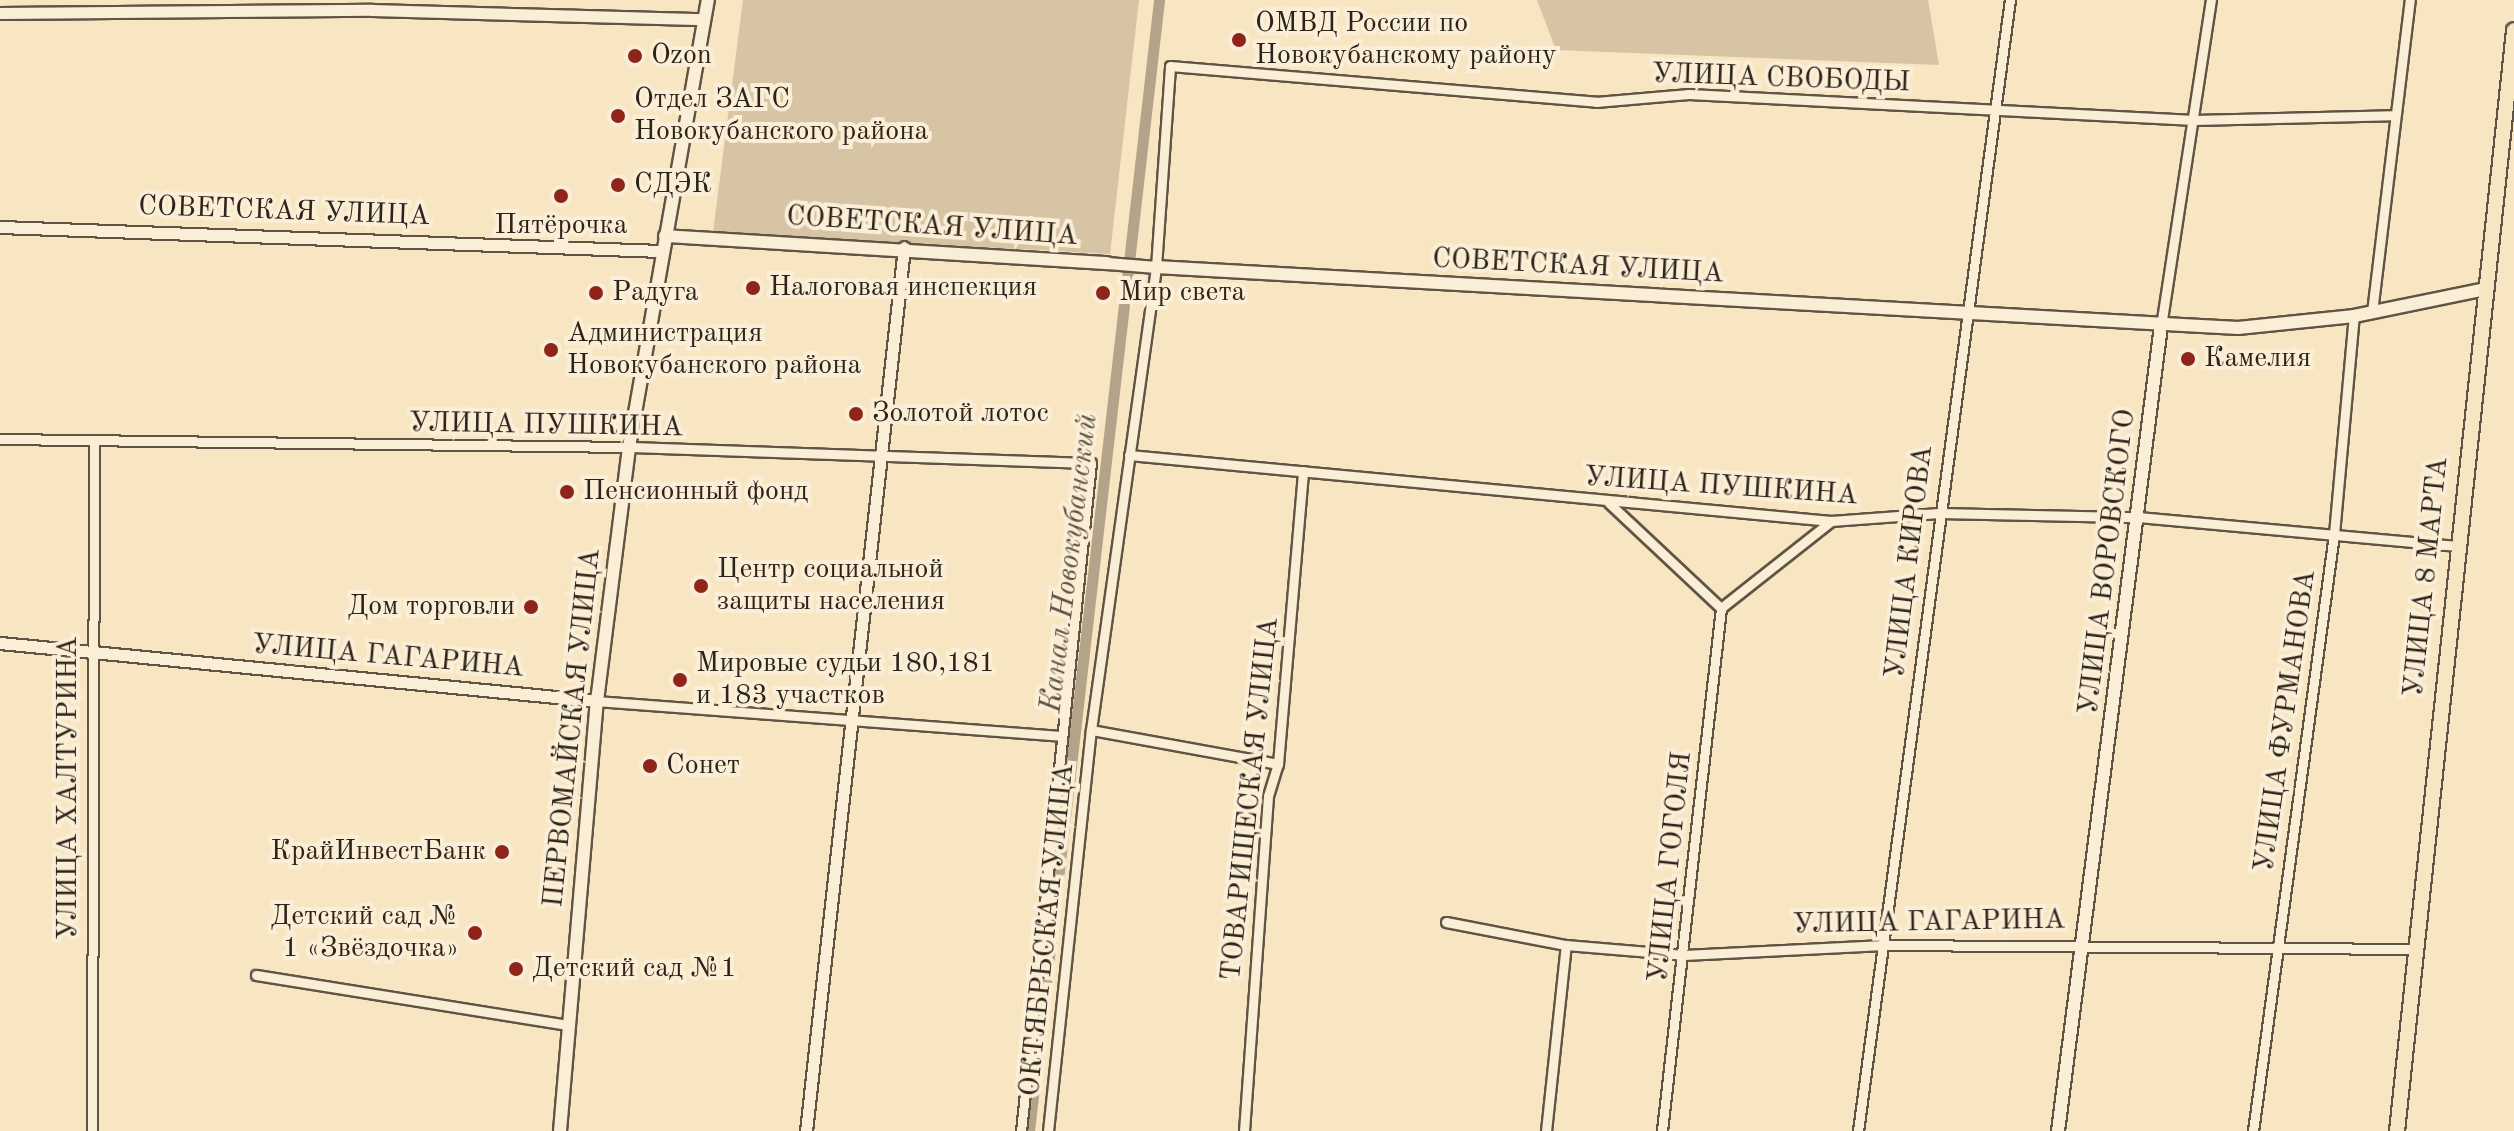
<!DOCTYPE html>
<meta charset="utf-8">
<style>
body{margin:0}
#map{position:relative;width:2514px;height:1131px;overflow:hidden;background:#f8e5c1;font-family:"Old Standard TT",serif}
div>[style]{position:absolute}
.green>*{inset:0;background:#d6c4a5}
.canal>*{height:11px;margin:-5.5px;padding:0 5.5px;transform-origin:5.5px;border-radius:5.5px;background:#b3a388}
.roads{filter:drop-shadow(2px 0 #605444) drop-shadow(-2px 0 #605444) drop-shadow(0 2px #605444) drop-shadow(0 -2px #605444)}
.minor>*{height:9px;margin:-4.5px;padding:0 4.5px;transform-origin:4.5px;border-radius:4.5px;background:#faeed7}
.tertiary>*{height:11px;margin:-5.5px;padding:0 5.5px;transform-origin:5.5px;border-radius:5.5px;background:#faeed7}
.secondary>*{height:12px;margin:-6px;padding:0 6px;transform-origin:6px;border-radius:6px;background:#faeed7}
.primary>*{height:14px;margin:-7px;padding:0 7px;transform-origin:7px;border-radius:7px;background:#f8e5c1}
.dots>*{width:22px;height:22px;translate:-50% -50%;box-sizing:border-box;border:4px solid #faeed7;border-radius:50%}
span{translate:-50% -50%;white-space:nowrap;text-align:center;line-height:1.15;-webkit-text-stroke:8px #faeed7;paint-order:stroke}
.poi-label{font-size:28px;color:#2e231a}
.left{translate:0 -50%;text-align:left}
.right{translate:-100% -50%;text-align:right}
.street-label{font-size:28px;color:#2e231a}
.water-label{font-size:30px;color:#5d5040;font-style:italic}
</style>
<div id="map">
<div class="green">
<div style="clip-path:polygon(743px 0,1139px 0,1110px 254px,713px 232px)"></div>
<div style="clip-path:polygon(1537px 0,1928px 0,1939px 65px,1556px 50px)"></div>
</div>
<div class="canal">
<div style="left:1029px;top:1131px;width:1138px;rotate:-83.44deg"></div>
</div>
<div class="roads">
<div class="minor">
<div style="left:2372px;top:312px;width:314px;rotate:-83.1deg"></div>
<div style="left:2161px;top:326px;width:330px;rotate:-81.3deg"></div>
<div style="left:0;top:439px;width:629px;rotate:0.73deg"></div>
<div style="left:629px;top:447px;width:462px;rotate:2deg"></div>
<div style="left:1091px;top:463px;width:672px;rotate:95.98deg"></div>
<div style="left:1129px;top:455px;width:705px;rotate:5.37deg"></div>
<div style="left:1831px;top:521px;width:108px;rotate:-4.2deg"></div>
<div style="left:1939px;top:513px;width:199px;rotate:1.2deg"></div>
<div style="left:2138px;top:517px;width:318px;rotate:5.2deg"></div>
<div style="left:1609px;top:503px;width:154px;rotate:43.2deg"></div>
<div style="left:1721px;top:608px;width:526px;rotate:96.44deg"></div>
<div style="left:1721px;top:608px;width:140px;rotate:-38.3deg"></div>
<div style="left:597px;top:701px;width:464px;rotate:4.3deg"></div>
<div style="left:1091px;top:730px;width:190px;rotate:10.3deg"></div>
<div style="left:1446px;top:922px;width:122px;rotate:10.9deg"></div>
<div style="left:1566px;top:945px;width:118px;rotate:4.8deg"></div>
<div style="left:1684px;top:955px;width:200px;rotate:-2.9deg"></div>
<div style="left:1884px;top:945px;width:532px;rotate:0.43deg"></div>
<div style="left:256px;top:975px;width:316px;rotate:9.1deg"></div>
<div style="left:92px;top:1131px;width:686px;rotate:-89.83deg"></div>
<div style="left:1048px;top:1131px;width:403px;rotate:-83.9deg"></div>
<div style="left:1091px;top:730px;width:468px;rotate:-82deg"></div>
<div style="left:1156px;top:267px;width:201px;rotate:-86deg"></div>
<div style="left:1170px;top:66px;width:428px;rotate:4.8deg"></div>
<div style="left:1596px;top:102px;width:93px;rotate:-4.9deg"></div>
<div style="left:1689px;top:94px;width:506px;rotate:2.95deg"></div>
<div style="left:2194px;top:120px;width:198px;rotate:-1.4deg"></div>
<div style="left:1244px;top:1131px;width:336px;rotate:-85.9deg"></div>
<div style="left:1268px;top:796px;width:34px;rotate:-73deg"></div>
<div style="left:1278px;top:764px;width:294px;rotate:-85.1deg"></div>
<div style="left:1546px;top:1131px;width:187px;rotate:-83.9deg"></div>
<div style="left:1858px;top:1131px;width:1141px;rotate:-82.35deg"></div>
<div style="left:2253px;top:1131px;width:602px;rotate:-82.27deg"></div>
<div style="left:2334px;top:534px;width:219px;rotate:-84.8deg"></div>
</div>
<div class="tertiary">
<div style="left:0;top:13px;width:372px;rotate:-0.5deg"></div>
<div style="left:372px;top:10px;width:332px;rotate:1.6deg"></div>
<div style="left:0;top:227px;width:662px;rotate:2.08deg"></div>
<div style="left:1107px;top:263px;width:49px;rotate:4.7deg"></div>
<div style="left:0;top:643px;width:600px;rotate:5.55deg"></div>
<div style="left:806px;top:1131px;width:889px;rotate:-83.67deg"></div>
</div>
<div class="secondary">
<div style="left:665px;top:236px;width:443px;rotate:3.5deg"></div>
<div style="left:1156px;top:267px;width:1084px;rotate:3.23deg"></div>
<div style="left:2238px;top:328px;width:117px;rotate:-5.9deg"></div>
<div style="left:2354px;top:316px;width:135px;rotate:-11.6deg"></div>
<div style="left:560px;top:1131px;width:432px;rotate:-85.1deg"></div>
<div style="left:597px;top:701px;width:256px;rotate:-82.8deg"></div>
<div style="left:629px;top:447px;width:454px;rotate:-80deg"></div>
<div style="left:2058px;top:1131px;width:812px;rotate:-82.71deg"></div>
</div>
<div class="primary">
<div style="left:2397px;top:1131px;width:1107px;rotate:-83.93deg"></div>
</div>
</div>
<div class="dots">
<div style="left:1239px;top:40px;background:#8f2418"></div>
<div style="left:635px;top:56px;background:#8f2418"></div>
<div style="left:618px;top:116px;background:#8f2418"></div>
<div style="left:618px;top:185px;background:#8f2418"></div>
<div style="left:561px;top:196px;background:#8f2418"></div>
<div style="left:753px;top:288px;background:#8f2418"></div>
<div style="left:596px;top:293px;background:#8f2418"></div>
<div style="left:1103px;top:293px;background:#8f2418"></div>
<div style="left:551px;top:350px;background:#8f2418"></div>
<div style="left:2188px;top:359px;background:#8f2418"></div>
<div style="left:856px;top:414px;background:#8f2418"></div>
<div style="left:567px;top:492px;background:#8f2418"></div>
<div style="left:701px;top:586px;background:#8f2418"></div>
<div style="left:531px;top:607px;background:#8f2418"></div>
<div style="left:680px;top:680px;background:#8f2418"></div>
<div style="left:650px;top:766px;background:#8f2418"></div>
<div style="left:502px;top:852px;background:#8f2418"></div>
<div style="left:475px;top:933px;background:#8f2418"></div>
<div style="left:516px;top:969px;background:#8f2418"></div>
</div>
<div class="poi-label">
<span class="left" style="left:1255px;top:40px">ОМВД России по<br>Новокубанскому району</span>
<span class="left" style="left:651px;top:56px">Ozon</span>
<span class="left" style="left:634px;top:116px">Отдел ЗАГС<br>Новокубанского района</span>
<span class="left" style="left:634px;top:185px">СДЭК</span>
<span style="left:561px;top:226px">Пятёрочка</span>
<span class="left" style="left:769px;top:288px">Налоговая инспекция</span>
<span class="left" style="left:612px;top:293px">Радуга</span>
<span class="left" style="left:1119px;top:293px">Мир света</span>
<span class="left" style="left:567px;top:350px">Администрация<br>Новокубанского района</span>
<span class="left" style="left:2204px;top:359px">Камелия</span>
<span class="left" style="left:872px;top:414px">Золотой лотос</span>
<span class="left" style="left:583px;top:492px">Пенсионный фонд</span>
<span class="left" style="left:717px;top:586px">Центр социальной<br>защиты населения</span>
<span class="right" style="left:515px;top:607px">Дом торговли</span>
<span class="left" style="left:696px;top:680px">Мировые судьи 180,181<br>и 183 участков</span>
<span class="left" style="left:666px;top:766px">Сонет</span>
<span class="right" style="left:486px;top:852px">КрайИнвестБанк</span>
<span class="right" style="left:459px;top:933px">Детский сад №<br>1 «Звёздочка»</span>
<span class="left" style="left:532px;top:969px">Детский сад №1</span>
</div>
<div class="street-label">
<span style="left:1781px;top:79px;rotate:2deg">УЛИЦА СВОБОДЫ</span>
<span style="left:284px;top:212px;rotate:2deg">СОВЕТСКАЯ УЛИЦА</span>
<span style="left:932px;top:227px;rotate:4deg">СОВЕТСКАЯ УЛИЦА</span>
<span style="left:1578px;top:267px;rotate:3deg">СОВЕТСКАЯ УЛИЦА</span>
<span style="left:546px;top:426px;rotate:1deg">УЛИЦА ПУШКИНА</span>
<span style="left:1721px;top:487px;rotate:4deg">УЛИЦА ПУШКИНА</span>
<span style="left:1910px;top:562px;rotate:-83deg">УЛИЦА КИРОВА</span>
<span style="left:2108px;top:562px;rotate:-83deg">УЛИЦА ВОРОВСКОГО</span>
<span style="left:2427px;top:577px;rotate:-84deg">УЛИЦА 8 МАРТА</span>
<span style="left:388px;top:657px;rotate:5deg">УЛИЦА ГАГАРИНА</span>
<span style="left:2286px;top:721px;rotate:-82deg">УЛИЦА ФУРМАНОВА</span>
<span style="left:573px;top:728px;rotate:-84deg">ПЕРВОМАЙСКАЯ УЛИЦА</span>
<span style="left:69px;top:788px;rotate:-90deg">УЛИЦА ХАЛТУРИНА</span>
<span style="left:1251px;top:799px;rotate:-84deg">ТОВАРИЩЕСКАЯ УЛИЦА</span>
<span style="left:1671px;top:867px;rotate:-84deg">УЛИЦА ГОГОЛЯ</span>
<span style="left:1929px;top:923px;rotate:-1deg">УЛИЦА ГАГАРИНА</span>
<span style="left:1048px;top:930px;rotate:-84deg">ОКТЯБРЬСКАЯ УЛИЦА</span>
</div>
<div class="water-label">
<span style="left:1070px;top:563px;rotate:-83deg">Канал Новокубанский</span>
</div>
</div>
